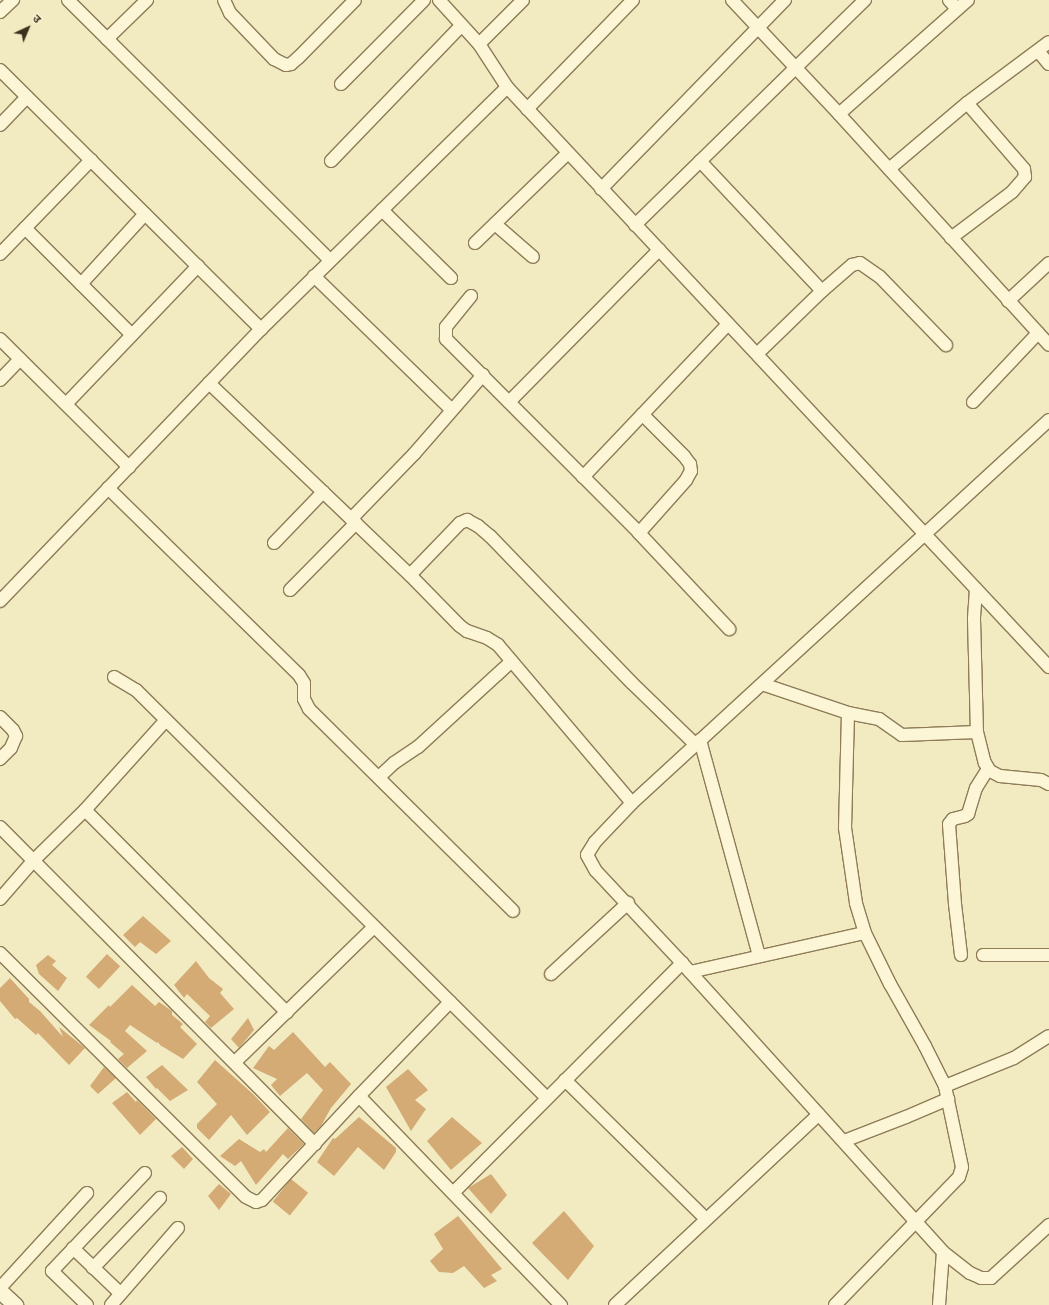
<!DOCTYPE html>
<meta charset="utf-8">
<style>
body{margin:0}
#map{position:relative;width:1049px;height:1305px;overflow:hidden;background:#f2ebc2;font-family:Georgia,"Noto Sans Devanagari",serif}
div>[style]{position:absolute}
.building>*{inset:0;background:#d4aa75;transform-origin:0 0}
.roads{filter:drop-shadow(1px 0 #8e7c57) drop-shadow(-1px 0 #8e7c57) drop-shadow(0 1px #8e7c57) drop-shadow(0 -1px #8e7c57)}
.minor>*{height:12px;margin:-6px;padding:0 6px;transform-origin:6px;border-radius:6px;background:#fcf6d7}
.tertiary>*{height:15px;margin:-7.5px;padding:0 7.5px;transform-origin:7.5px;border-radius:7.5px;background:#fcf6d7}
span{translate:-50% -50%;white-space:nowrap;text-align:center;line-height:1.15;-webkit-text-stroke:3px #f9f3d3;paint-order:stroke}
.north{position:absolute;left:8px;top:8px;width:40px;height:40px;-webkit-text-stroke:3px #f9f3d3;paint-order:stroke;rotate:44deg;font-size:11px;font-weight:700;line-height:16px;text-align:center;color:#3d311d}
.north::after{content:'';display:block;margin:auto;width:14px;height:18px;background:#3d311d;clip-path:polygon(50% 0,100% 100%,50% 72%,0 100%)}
</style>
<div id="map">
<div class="building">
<div style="clip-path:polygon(143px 916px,171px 941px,156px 954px,140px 942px,135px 947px,123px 935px)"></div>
<div style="left:107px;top:954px;width:18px;height:31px;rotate:43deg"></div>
<div style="clip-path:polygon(48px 955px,56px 961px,52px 965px,67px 978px,58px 991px,39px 974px,36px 965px)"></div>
<div style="clip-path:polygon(196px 961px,209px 978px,223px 989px,220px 993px,234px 1009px,211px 1028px,205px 1022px,210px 1016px,187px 994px,184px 998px,174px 985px)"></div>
<div style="clip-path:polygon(10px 978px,29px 999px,29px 1002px,40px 1011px,63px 1037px,59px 1027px,85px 1048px,69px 1065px,38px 1033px,36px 1035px,17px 1018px,15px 1019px,0 1001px,0 988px)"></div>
<div style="clip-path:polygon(132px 985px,155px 1006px,159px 1002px,172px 1011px,172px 1015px,183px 1024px,180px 1027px,197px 1044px,183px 1059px,160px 1045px,158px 1042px,157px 1043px,130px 1025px,125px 1031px,147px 1051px,127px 1068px,118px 1059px,124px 1054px,110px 1042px,111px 1041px,89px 1025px,109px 1005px,110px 1007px)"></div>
<div style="clip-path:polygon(248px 1018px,254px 1030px,239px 1048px,231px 1039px)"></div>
<div style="clip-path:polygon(293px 1032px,325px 1067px,330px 1062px,351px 1084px,331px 1108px,321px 1126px,314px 1133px,301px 1119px,323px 1090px,307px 1073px,280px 1096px,271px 1085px,277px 1079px,253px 1068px,269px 1046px,274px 1050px)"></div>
<div style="clip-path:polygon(215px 1060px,253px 1094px,270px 1112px,247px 1135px,231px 1115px,209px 1140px,197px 1128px,197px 1124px,217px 1104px,197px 1082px)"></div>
<div style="clip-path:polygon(162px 1065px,188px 1090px,170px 1101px,157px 1088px,156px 1089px,146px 1077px)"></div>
<div style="clip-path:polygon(104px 1067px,116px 1078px,98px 1094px,90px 1086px)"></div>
<div style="clip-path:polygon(408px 1069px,428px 1090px,415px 1100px,426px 1109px,411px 1131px,386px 1087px)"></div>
<div style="clip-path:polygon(127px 1092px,136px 1102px,137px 1100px,156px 1119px,140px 1135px,112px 1103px)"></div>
<div style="clip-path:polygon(359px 1117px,396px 1148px,396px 1152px,384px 1170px,358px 1147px,334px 1176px,317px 1162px,333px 1138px,335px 1139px)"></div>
<div style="clip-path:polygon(452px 1117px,482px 1143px,451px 1170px,427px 1141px)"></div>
<div style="clip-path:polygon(288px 1128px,304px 1144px,288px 1159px,283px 1154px,256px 1185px,241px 1161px,235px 1166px,220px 1156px,239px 1139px,260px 1152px,264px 1149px,266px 1152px)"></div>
<div style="clip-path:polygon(182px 1147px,193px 1159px,184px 1169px,171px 1156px)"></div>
<div style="clip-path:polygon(491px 1174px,507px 1195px,491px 1214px,468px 1188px)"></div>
<div style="left:291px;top:1179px;width:22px;height:29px;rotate:39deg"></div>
<div style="clip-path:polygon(219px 1184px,231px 1194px,219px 1210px,208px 1196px)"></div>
<div style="clip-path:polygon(564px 1211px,594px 1246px,568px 1280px,532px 1243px)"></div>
<div style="clip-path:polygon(458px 1216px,502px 1269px,491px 1275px,497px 1281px,484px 1288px,464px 1266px,453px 1273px,439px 1272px,430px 1261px,443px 1249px,434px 1234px)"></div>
</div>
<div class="roads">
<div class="minor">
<div style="left:68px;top:0;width:369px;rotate:44.8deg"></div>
<div style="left:224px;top:0;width:14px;rotate:65deg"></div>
<div style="left:230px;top:13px;width:64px;rotate:46.3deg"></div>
<div style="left:274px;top:59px;width:13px;rotate:27deg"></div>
<div style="left:286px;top:65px;width:5px;rotate:-11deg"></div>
<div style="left:291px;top:64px;width:9px;rotate:-41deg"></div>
<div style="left:298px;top:58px;width:81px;rotate:-45.5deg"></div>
<div style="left:439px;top:0;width:59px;rotate:47.7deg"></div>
<div style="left:479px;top:44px;width:51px;rotate:56.9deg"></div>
<div style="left:507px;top:87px;width:794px;rotate:46.94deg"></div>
<div style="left:732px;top:0;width:156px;rotate:46.8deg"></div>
<div style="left:839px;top:114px;width:172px;rotate:-41.5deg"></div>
<div style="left:949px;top:0;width:12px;rotate:48deg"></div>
<div style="left:0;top:12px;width:18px;rotate:-43deg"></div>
<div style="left:107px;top:39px;width:56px;rotate:-44.3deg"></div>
<div style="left:479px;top:44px;width:62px;rotate:-45deg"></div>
<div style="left:1038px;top:51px;width:17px;rotate:50deg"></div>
<div style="left:0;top:70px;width:368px;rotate:44.8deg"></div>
<div style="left:261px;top:329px;width:377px;rotate:133.8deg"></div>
<div style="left:341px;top:84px;width:118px;rotate:-45.3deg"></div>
<div style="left:527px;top:109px;width:152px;rotate:-45.8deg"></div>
<div style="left:839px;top:114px;width:312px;rotate:47.7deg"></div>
<div style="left:0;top:125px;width:39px;rotate:-46deg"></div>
<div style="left:331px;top:161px;width:187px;rotate:-46.1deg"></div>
<div style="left:700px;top:161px;width:178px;rotate:46.8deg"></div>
<div style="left:889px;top:169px;width:102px;rotate:-40.2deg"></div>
<div style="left:967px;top:103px;width:102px;rotate:-36.6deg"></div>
<div style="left:601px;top:189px;width:264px;rotate:-45.8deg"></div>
<div style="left:382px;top:210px;width:97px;rotate:44.6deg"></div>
<div style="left:495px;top:224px;width:50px;rotate:41deg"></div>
<div style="left:635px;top:225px;width:322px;rotate:-44.4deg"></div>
<div style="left:25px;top:228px;width:151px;rotate:45deg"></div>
<div style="left:951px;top:238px;width:76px;rotate:-37deg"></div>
<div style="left:1012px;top:192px;width:20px;rotate:-49deg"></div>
<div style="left:1025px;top:177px;width:8px;rotate:-97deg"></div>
<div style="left:1024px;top:169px;width:87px;rotate:-130.8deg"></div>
<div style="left:475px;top:243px;width:129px;rotate:-44.1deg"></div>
<div style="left:0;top:254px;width:131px;rotate:-45.9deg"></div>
<div style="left:314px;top:276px;width:192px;rotate:44.2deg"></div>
<div style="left:81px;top:284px;width:95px;rotate:-47.6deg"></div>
<div style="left:471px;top:296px;width:40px;rotate:129deg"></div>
<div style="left:446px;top:327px;width:12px;rotate:90deg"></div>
<div style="left:446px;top:339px;width:274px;rotate:45.1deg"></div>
<div style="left:639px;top:533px;width:132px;rotate:46.8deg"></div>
<div style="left:1008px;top:301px;width:56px;rotate:-42.8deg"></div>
<div style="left:261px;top:329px;width:345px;rotate:-44.5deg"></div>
<div style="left:0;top:339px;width:182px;rotate:44.8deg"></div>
<div style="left:758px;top:353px;width:89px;rotate:-44.1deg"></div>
<div style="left:822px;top:291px;width:40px;rotate:-41deg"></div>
<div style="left:852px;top:265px;width:8px;rotate:-14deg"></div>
<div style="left:860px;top:263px;width:24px;rotate:35deg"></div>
<div style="left:880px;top:277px;width:95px;rotate:45.9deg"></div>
<div style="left:0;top:380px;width:29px;rotate:-46deg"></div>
<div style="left:209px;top:383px;width:278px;rotate:43.7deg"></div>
<div style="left:410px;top:575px;width:72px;rotate:-46.1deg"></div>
<div style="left:460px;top:523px;width:8px;rotate:-23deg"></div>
<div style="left:467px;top:520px;width:13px;rotate:29deg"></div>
<div style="left:478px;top:526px;width:16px;rotate:40deg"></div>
<div style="left:490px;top:536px;width:204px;rotate:46deg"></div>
<div style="left:632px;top:683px;width:88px;rotate:44.1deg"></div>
<div style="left:509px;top:402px;width:214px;rotate:-45.4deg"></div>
<div style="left:973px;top:402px;width:95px;rotate:-46.7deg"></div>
<div style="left:66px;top:404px;width:191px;rotate:-46.3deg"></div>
<div style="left:1049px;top:420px;width:566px;rotate:137.43deg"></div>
<div style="left:632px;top:803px;width:54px;rotate:133.5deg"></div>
<div style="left:595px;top:842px;width:15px;rotate:122deg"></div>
<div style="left:587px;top:855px;width:18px;rotate:61deg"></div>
<div style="left:596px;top:871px;width:126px;rotate:46.9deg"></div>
<div style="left:682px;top:963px;width:389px;rotate:47.9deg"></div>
<div style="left:943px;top:1252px;width:34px;rotate:38deg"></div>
<div style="left:970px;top:1273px;width:12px;rotate:24deg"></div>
<div style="left:981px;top:1278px;width:10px"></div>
<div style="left:991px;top:1278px;width:79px;rotate:-42.4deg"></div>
<div style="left:583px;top:477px;width:211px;rotate:-46.5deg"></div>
<div style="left:108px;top:488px;width:267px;rotate:44.4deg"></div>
<div style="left:299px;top:675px;width:9px;rotate:58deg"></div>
<div style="left:304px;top:683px;width:16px;rotate:90deg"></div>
<div style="left:304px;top:699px;width:11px;rotate:63deg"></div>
<div style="left:309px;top:709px;width:287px;rotate:44.7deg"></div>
<div style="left:351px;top:519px;width:91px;rotate:-45.9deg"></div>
<div style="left:414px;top:454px;width:105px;rotate:-48.9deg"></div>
<div style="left:639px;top:533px;width:71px;rotate:-48.4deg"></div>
<div style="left:686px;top:480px;width:10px;rotate:-61deg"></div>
<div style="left:691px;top:471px;width:7px;rotate:-98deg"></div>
<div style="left:690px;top:464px;width:10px;rotate:-127deg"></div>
<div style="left:684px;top:456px;width:59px;rotate:-135deg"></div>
<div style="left:274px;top:543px;width:71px;rotate:-46.1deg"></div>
<div style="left:410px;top:575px;width:71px;rotate:45.6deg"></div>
<div style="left:460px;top:626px;width:9px;rotate:36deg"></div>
<div style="left:467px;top:631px;width:21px;rotate:19deg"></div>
<div style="left:487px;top:638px;width:13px;rotate:32deg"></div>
<div style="left:498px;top:645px;width:207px;rotate:49.7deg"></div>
<div style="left:976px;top:589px;width:30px;rotate:94deg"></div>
<div style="left:974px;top:619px;width:113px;rotate:88.5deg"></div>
<div style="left:290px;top:590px;width:94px;rotate:-45.4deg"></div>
<div style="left:114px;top:677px;width:26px;rotate:31deg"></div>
<div style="left:136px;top:690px;width:579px;rotate:44.79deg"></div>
<div style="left:762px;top:684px;width:91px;rotate:18.6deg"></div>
<div style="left:848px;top:713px;width:32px;rotate:11deg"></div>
<div style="left:879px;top:719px;width:28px;rotate:35deg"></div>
<div style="left:902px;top:735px;width:75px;rotate:-2.3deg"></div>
<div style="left:977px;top:732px;width:32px;rotate:76deg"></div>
<div style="left:985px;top:763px;width:9px;rotate:58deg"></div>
<div style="left:990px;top:771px;width:11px;rotate:27deg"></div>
<div style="left:1000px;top:776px;width:41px;rotate:5.6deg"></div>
<div style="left:1041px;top:780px;width:9px;rotate:27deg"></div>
<div style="left:0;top:717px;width:18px;rotate:45deg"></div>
<div style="left:13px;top:730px;width:7px;rotate:63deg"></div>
<div style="left:16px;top:736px;width:13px;rotate:113deg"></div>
<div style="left:11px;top:748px;width:16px;rotate:135deg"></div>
<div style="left:700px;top:740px;width:224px;rotate:74.7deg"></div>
<div style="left:379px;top:777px;width:21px;rotate:-43deg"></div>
<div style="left:394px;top:763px;width:29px;rotate:-34deg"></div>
<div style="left:418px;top:747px;width:127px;rotate:-42.5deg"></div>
<div style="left:85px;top:810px;width:286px;rotate:45.1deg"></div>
<div style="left:0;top:827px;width:447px;rotate:45.2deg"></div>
<div style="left:0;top:899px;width:52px;rotate:-48.9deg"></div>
<div style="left:34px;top:860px;width:71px;rotate:-44.4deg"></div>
<div style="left:85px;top:810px;width:121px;rotate:-48deg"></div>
<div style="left:0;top:953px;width:346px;rotate:44.8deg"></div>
<div style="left:246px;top:1197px;width:11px;rotate:27deg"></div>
<div style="left:256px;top:1202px;width:6px;rotate:-18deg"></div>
<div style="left:262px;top:1200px;width:142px;rotate:-47deg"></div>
<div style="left:359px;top:1096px;width:291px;rotate:46deg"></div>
<div style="left:961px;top:955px;width:51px;rotate:-96.7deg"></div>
<div style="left:955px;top:904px;width:80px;rotate:-94.3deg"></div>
<div style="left:949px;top:824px;width:6px;rotate:-51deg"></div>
<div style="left:953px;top:819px;width:12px;rotate:-14deg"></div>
<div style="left:965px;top:816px;width:4px;rotate:-34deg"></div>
<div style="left:968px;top:814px;width:27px;rotate:-73deg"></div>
<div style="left:976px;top:788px;width:22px;rotate:-58deg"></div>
<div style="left:983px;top:955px;width:66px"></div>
<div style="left:690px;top:972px;width:179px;rotate:-12.6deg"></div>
<div style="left:551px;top:974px;width:105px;rotate:-42.7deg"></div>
<div style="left:235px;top:1062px;width:194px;rotate:-44.2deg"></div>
<div style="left:565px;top:1080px;width:198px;rotate:44.6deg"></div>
<div style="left:945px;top:1086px;width:74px;rotate:-22.1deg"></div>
<div style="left:1014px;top:1058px;width:41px;rotate:-32.2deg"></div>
<div style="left:359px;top:1096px;width:131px;rotate:-45.9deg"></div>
<div style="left:844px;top:1141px;width:66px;rotate:-21.2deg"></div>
<div style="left:906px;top:1117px;width:46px;rotate:-23.2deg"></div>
<div style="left:453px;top:1193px;width:325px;rotate:-45.1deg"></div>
<div style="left:73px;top:1248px;width:66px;rotate:43.8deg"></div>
<div style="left:93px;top:1268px;width:97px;rotate:-46.3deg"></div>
<div style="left:0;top:1288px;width:129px;rotate:-47.5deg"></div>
<div style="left:87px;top:1305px;width:49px;rotate:-135.8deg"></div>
<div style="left:52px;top:1271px;width:135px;rotate:-46.5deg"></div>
<div style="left:111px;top:1305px;width:102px;rotate:-49deg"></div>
<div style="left:615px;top:1305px;width:279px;rotate:-43.1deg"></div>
<div style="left:835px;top:1305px;width:178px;rotate:-45.9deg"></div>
<div style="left:959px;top:1177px;width:10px;rotate:-73deg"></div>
<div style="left:962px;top:1167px;width:83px;rotate:-101.9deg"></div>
<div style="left:945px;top:1086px;width:45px;rotate:-116.6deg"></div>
<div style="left:925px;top:1046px;width:71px;rotate:-119.4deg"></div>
<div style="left:890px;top:984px;width:57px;rotate:-116.1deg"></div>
<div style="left:865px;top:933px;width:31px;rotate:-107deg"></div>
<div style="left:856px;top:903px;width:76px;rotate:-98.3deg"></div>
<div style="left:845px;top:828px;width:115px;rotate:-88.5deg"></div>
<div style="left:939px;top:1305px;width:53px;rotate:-85.7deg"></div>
</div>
<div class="tertiary">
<div style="left:0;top:1291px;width:21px;rotate:43deg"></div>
</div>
</div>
<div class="north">उ</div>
</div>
